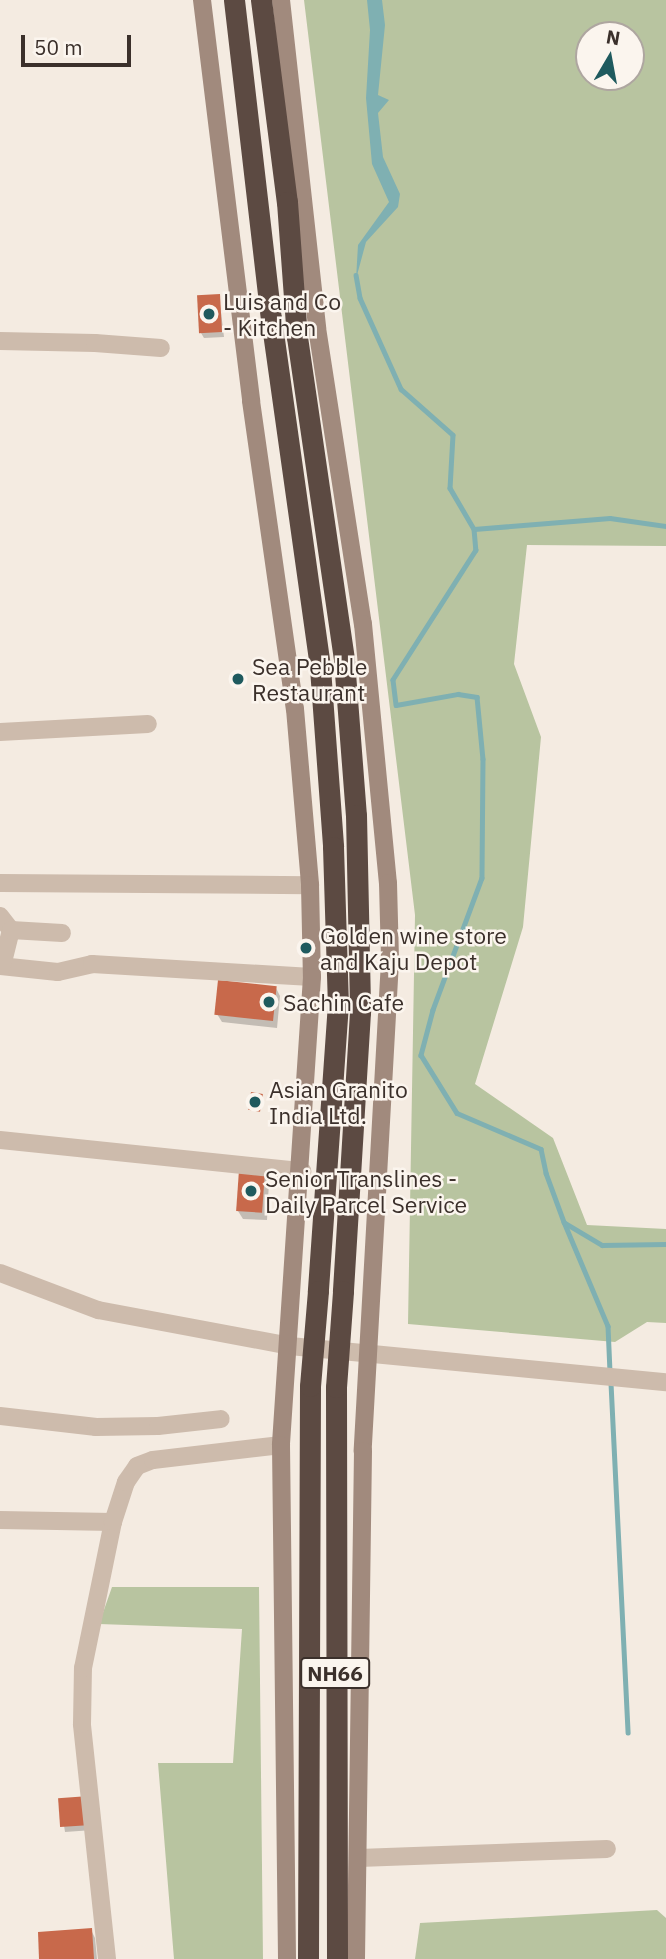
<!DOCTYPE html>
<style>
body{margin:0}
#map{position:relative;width:666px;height:1959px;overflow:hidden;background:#f4ebe1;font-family:"IBM Plex Sans",sans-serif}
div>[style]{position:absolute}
.green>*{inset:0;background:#b8c4a0}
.water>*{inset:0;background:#7fb0b2}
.shadow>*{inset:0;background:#0003}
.stream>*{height:4.5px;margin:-2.25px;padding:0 2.25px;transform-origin:2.25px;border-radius:2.25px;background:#7fb0b2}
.building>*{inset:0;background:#c8694b;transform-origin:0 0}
.street>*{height:18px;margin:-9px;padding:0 9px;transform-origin:9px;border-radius:9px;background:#cdbbac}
.secondary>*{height:18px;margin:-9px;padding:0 9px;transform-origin:9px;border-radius:9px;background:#a18a7d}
.highway>*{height:21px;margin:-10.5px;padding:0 10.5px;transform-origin:10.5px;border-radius:10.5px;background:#5c4a42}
.highway-bridge>*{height:21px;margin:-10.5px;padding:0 10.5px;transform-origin:10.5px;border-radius:10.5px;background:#5c4a42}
.dots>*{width:19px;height:19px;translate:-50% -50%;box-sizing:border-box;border:4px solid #fbf5ee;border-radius:50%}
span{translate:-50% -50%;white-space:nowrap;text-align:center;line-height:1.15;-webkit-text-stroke:5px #fbf5ee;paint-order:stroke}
.shield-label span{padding:2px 5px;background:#fbf5ee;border:2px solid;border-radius:5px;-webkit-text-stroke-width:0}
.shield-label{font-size:21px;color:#3b302b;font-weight:700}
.poi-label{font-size:23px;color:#3b302b}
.left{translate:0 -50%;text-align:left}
.north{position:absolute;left:575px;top:21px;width:70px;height:70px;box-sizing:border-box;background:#fbf5ee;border:2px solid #aea6a0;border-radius:50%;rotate:10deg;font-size:19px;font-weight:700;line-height:28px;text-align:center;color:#3b302b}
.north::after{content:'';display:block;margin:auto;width:24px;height:32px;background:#1f5a5e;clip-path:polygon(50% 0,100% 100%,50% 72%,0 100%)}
.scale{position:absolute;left:21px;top:35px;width:110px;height:32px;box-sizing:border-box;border:4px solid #3b302b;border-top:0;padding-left:9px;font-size:21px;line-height:24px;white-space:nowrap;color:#3b302b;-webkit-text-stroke:5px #fbf5ee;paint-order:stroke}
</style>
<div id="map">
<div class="green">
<div style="clip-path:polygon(evenodd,304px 0,666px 0,666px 546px,527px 545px,514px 664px,541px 737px,523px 927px,475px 1084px,553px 1138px,587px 1225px,666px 1229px,666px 1323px,647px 1322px,615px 1342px,408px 1324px,415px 915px,304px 0,589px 35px,631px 35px,631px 77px,589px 77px,589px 35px)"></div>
<div style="clip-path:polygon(112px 1587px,259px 1587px,263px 1959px,174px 1959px,158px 1763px,233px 1763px,242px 1629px,99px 1624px)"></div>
<div style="clip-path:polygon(657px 1910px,666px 1918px,666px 1959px,415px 1959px,420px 1923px)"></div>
</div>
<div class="water">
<div style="clip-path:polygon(367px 0,382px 0,385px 25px,378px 95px,389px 100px,378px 113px,383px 157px,400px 194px,398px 207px,366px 242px,356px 279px,358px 245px,389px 202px,372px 164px,366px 98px,370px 30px)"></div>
</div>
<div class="shadow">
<div style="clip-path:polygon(219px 296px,224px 337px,204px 338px,201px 333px)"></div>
<div style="clip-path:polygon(276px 988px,280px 996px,277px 1028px,222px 1022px,217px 1014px)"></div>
<div style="clip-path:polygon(264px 1173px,269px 1181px,267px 1220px,243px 1219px,238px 1211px)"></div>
<div style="clip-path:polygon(60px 1799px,93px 1830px,65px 1832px)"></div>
<div style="clip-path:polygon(91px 1930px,95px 1938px,97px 1959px,41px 1959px)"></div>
</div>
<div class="stream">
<div style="left:356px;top:275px;width:23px;rotate:80deg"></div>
<div style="left:360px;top:298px;width:100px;rotate:65.7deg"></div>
<div style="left:401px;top:389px;width:69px;rotate:41.5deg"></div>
<div style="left:453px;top:435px;width:53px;rotate:93.2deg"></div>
<div style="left:450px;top:488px;width:48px;rotate:59.7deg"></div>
<div style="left:474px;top:529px;width:21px;rotate:85deg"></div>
<div style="left:476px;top:550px;width:154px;rotate:122.6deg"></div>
<div style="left:393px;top:680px;width:25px;rotate:83deg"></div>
<div style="left:396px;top:705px;width:63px;rotate:-10.1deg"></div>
<div style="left:458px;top:694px;width:19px;rotate:9deg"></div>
<div style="left:477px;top:697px;width:62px;rotate:84.5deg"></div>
<div style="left:483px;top:759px;width:119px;rotate:90.5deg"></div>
<div style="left:482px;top:878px;width:141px;rotate:110.4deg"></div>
<div style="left:433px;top:1010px;width:47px;rotate:104.9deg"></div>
<div style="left:421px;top:1055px;width:68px;rotate:58.2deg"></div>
<div style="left:457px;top:1113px;width:91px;rotate:23.2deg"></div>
<div style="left:541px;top:1149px;width:25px;rotate:78deg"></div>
<div style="left:546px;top:1173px;width:52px;rotate:69.8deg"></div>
<div style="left:564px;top:1222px;width:113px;rotate:67.1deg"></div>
<div style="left:608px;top:1326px;width:45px;rotate:87.5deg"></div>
<div style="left:474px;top:529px;width:136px;rotate:-4.6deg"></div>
<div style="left:610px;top:518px;width:57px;rotate:8.1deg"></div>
<div style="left:565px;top:1223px;width:43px;rotate:30.7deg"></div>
<div style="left:602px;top:1245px;width:64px;rotate:-0.9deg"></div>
<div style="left:611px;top:1383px;width:350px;rotate:87.2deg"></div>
</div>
<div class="building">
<div style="left:220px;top:294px;width:38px;height:23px;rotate:87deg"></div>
<div style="left:218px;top:980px;width:59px;height:35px;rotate:6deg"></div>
<div style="left:251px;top:1092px;width:12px;height:18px;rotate:9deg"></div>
<div style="left:239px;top:1170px;width:26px;height:41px;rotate:4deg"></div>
<div style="left:89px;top:1796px;width:29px;height:31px;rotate:86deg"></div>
<div style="clip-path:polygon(92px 1928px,94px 1959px,39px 1959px,38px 1932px)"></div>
</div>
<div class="street">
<div style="left:0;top:341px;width:95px;rotate:1.2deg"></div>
<div style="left:95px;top:343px;width:66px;rotate:4.3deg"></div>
<div style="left:0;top:732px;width:148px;rotate:-3.1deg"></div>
<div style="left:0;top:883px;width:310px;rotate:0.4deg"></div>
<div style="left:0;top:916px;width:18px;rotate:52deg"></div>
<div style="left:0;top:966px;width:58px;rotate:5.9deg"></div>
<div style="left:58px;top:972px;width:35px;rotate:-13deg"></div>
<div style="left:92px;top:964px;width:220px;rotate:3.4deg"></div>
<div style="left:2px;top:966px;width:37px;rotate:-76deg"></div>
<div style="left:11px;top:930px;width:51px;rotate:3.4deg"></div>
<div style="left:0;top:1140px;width:304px;rotate:5.9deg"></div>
<div style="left:0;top:1273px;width:105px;rotate:20.7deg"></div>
<div style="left:98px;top:1310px;width:195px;rotate:10.6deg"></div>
<div style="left:290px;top:1346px;width:378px;rotate:5.5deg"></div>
<div style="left:0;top:1416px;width:97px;rotate:6.5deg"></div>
<div style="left:96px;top:1427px;width:62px;rotate:-0.9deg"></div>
<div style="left:158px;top:1426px;width:63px;rotate:-6.3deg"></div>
<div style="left:0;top:1520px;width:113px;rotate:1deg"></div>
<div style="left:359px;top:1858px;width:248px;rotate:-2.1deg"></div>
<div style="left:107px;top:1959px;width:236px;rotate:-96.1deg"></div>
<div style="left:82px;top:1724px;width:56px;rotate:-89deg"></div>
<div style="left:83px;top:1668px;width:149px;rotate:-78.4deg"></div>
<div style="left:113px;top:1522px;width:42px;rotate:-72deg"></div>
<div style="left:126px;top:1482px;width:19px;rotate:-55deg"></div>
<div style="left:137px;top:1466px;width:17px;rotate:-21deg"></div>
<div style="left:153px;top:1460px;width:129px;rotate:-6.7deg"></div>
</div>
<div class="secondary">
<div style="left:202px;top:0;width:404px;rotate:83deg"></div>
<div style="left:251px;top:401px;width:311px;rotate:81.9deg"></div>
<div style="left:295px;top:709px;width:177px;rotate:85.1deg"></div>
<div style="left:310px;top:885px;width:92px;rotate:88.8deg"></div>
<div style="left:312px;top:977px;width:469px;rotate:93.8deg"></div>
<div style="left:281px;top:1445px;width:514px;rotate:89.33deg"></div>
<div style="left:281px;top:0;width:330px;rotate:83.7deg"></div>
<div style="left:317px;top:328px;width:300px;rotate:81.2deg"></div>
<div style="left:363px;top:624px;width:260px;rotate:84.5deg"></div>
<div style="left:388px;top:883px;width:78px;rotate:88.5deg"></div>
<div style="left:390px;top:961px;width:491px;rotate:93.2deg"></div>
<div style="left:363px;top:1451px;width:508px;rotate:90.79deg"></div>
</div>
<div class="highway">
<div style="left:234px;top:0;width:320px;rotate:83.4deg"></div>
<div style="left:271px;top:318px;width:353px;rotate:82deg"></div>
<div style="left:320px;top:668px;width:179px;rotate:85.8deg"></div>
<div style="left:333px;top:847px;width:156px;rotate:88.2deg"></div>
<div style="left:338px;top:1003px;width:289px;rotate:94deg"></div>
<div style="left:261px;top:0;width:204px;rotate:82.7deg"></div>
<div style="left:287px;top:202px;width:135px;rotate:85.8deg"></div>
<div style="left:297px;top:337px;width:326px;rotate:81.7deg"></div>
<div style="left:344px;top:660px;width:155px;rotate:85.6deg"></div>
<div style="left:356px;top:815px;width:197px;rotate:88.8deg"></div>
<div style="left:360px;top:1012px;width:280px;rotate:93.5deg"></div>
<div style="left:336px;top:1387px;width:572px;rotate:89.9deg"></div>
<div style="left:308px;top:1959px;width:573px;rotate:-89.8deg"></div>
</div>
<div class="highway-bridge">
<div style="left:310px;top:1386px;width:95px;rotate:-85.2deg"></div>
<div style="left:336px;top:1387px;width:96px;rotate:-85.8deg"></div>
</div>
<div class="dots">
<div style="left:209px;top:314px;background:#1f5a5e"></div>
<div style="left:238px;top:679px;background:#1f5a5e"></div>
<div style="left:306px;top:948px;background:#1f5a5e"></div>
<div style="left:269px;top:1002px;background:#1f5a5e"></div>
<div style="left:255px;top:1102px;background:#1f5a5e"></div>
<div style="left:251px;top:1191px;background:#1f5a5e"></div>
</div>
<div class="shield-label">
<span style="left:335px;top:1673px">NH66</span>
</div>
<div class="poi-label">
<span class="left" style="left:223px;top:314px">Luis and Co<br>- Kitchen</span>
<span class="left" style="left:252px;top:679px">Sea Pebble<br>Restaurant</span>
<span class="left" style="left:320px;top:948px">Golden wine store<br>and Kaju Depot</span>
<span class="left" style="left:283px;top:1002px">Sachin Cafe</span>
<span class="left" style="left:269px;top:1102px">Asian Granito<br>India Ltd.</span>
<span class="left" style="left:265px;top:1191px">Senior Translines -<br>Daily Parcel Service</span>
</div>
<div class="north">N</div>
<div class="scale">50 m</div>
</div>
